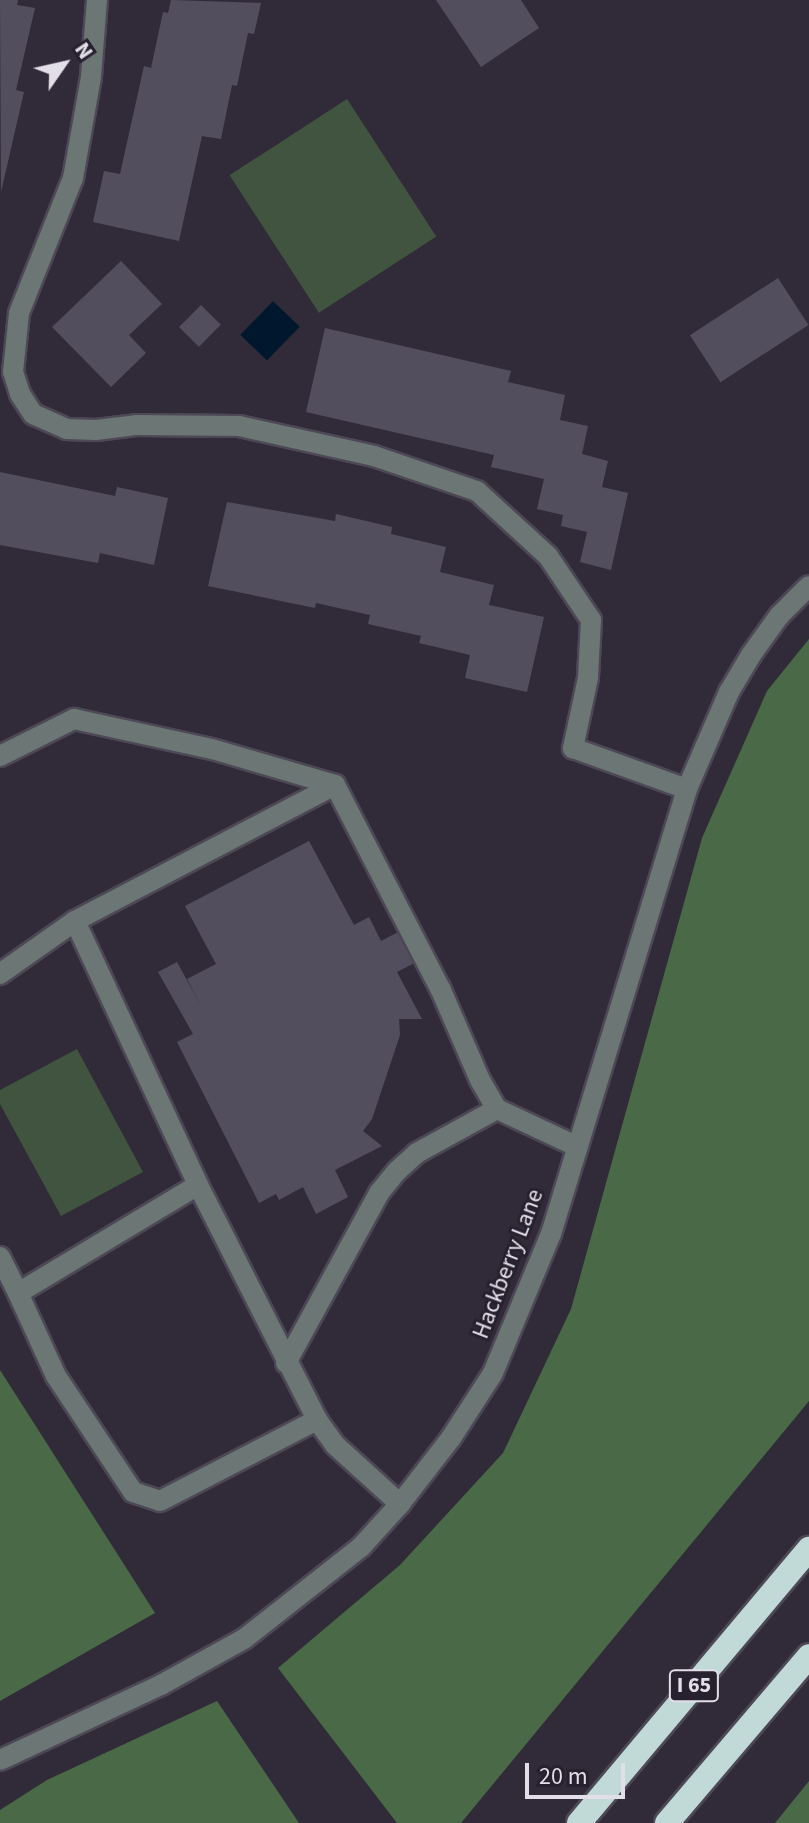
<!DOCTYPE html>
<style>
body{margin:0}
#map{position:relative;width:809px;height:1823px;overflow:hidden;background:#312b39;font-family:"Source Sans 3",sans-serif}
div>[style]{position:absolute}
.green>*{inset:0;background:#41543f;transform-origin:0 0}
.forest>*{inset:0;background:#4a6a47}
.water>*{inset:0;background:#01172d;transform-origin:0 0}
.building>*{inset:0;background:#534e5e;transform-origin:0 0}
.roads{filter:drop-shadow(2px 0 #4d4855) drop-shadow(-2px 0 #4d4855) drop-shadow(0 2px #4d4855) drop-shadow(0 -2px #4d4855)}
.minor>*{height:20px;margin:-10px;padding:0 10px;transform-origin:10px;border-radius:10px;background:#6c7675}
.highway>*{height:24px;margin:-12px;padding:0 12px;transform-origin:12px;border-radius:12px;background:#c1dad8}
span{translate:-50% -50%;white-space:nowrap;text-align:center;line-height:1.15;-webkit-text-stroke:6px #27212f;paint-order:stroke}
.shield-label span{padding:2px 6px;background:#27212f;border:2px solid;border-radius:6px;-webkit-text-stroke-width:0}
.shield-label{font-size:22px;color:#e3dfe9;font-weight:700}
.street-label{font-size:24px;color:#e3dfe9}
.north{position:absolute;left:24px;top:24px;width:80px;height:80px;-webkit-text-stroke:6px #27212f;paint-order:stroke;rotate:56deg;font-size:22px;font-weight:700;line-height:32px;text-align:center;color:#e3dfe9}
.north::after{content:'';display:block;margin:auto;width:28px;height:36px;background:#e3dfe9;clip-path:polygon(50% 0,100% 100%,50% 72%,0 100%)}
.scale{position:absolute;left:525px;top:1763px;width:100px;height:36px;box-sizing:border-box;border:4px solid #e3dfe9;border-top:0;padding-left:10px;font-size:24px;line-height:28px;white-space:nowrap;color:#e3dfe9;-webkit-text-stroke:6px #27212f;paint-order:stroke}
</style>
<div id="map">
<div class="green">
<div style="left:347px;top:99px;width:164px;height:140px;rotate:57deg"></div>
<div style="clip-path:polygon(77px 1049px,143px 1172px,61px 1216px,0 1104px,0 1090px)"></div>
</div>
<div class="forest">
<div style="clip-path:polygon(809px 639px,809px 1401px,461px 1823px,397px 1823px,278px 1668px,400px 1565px,503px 1453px,571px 1309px,702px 838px,767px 691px)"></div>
<div style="clip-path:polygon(0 1370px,155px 1613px,0 1701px)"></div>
<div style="clip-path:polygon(217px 1701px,299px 1823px,0 1823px,0 1810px,47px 1780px)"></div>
<div style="clip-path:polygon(809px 1781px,809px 1823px,775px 1823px)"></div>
</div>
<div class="water">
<div style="left:273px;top:301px;width:37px;height:47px;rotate:44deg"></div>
</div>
<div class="building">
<div style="clip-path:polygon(0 0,18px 0,17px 5px,35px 8px,16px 90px,24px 92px,1px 192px)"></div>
<div style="clip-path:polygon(171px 0,261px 3px,254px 34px,248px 33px,237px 86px,232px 85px,221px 139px,202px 136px,179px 241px,93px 222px,104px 171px,120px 174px,144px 66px,151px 68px,163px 12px,168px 13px)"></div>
<div style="clip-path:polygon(436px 0,521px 0,539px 28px,481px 67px)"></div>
<div style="clip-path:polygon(121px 261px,162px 304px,129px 335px,146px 353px,111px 387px,52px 327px)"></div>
<div style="left:778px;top:278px;width:56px;height:105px;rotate:57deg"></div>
<div style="left:201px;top:305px;width:28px;height:31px;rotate:45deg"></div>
<div style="clip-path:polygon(325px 328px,511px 371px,508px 382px,565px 395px,560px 420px,588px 426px,582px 454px,608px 461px,602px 487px,628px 493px,611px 570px,580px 562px,587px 532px,561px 526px,563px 515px,537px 509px,544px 479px,491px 467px,494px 455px,306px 412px)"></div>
<div style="clip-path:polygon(0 472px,115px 496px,117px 487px,168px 498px,154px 565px,100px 553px,98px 563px,0 545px)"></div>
<div style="clip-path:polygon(227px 502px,335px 521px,336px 514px,392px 527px,391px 534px,446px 547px,440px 572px,494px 585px,489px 605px,544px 617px,527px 692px,465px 678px,470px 655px,419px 643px,421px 636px,368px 624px,370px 615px,316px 603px,315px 608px,208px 586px)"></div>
<div style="clip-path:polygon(309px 841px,354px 925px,369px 917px,381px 941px,406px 928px,422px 959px,397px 972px,422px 1019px,399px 1019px,400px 1035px,372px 1119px,363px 1131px,382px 1146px,335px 1170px,348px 1197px,316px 1214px,303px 1187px,279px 1200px,276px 1194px,259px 1203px,177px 1042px,193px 1034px,158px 972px,177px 962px,201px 1006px,187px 979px,216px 964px,185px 906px)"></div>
</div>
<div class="roads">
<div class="minor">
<div style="left:97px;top:0;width:77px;rotate:94.5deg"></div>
<div style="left:91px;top:77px;width:103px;rotate:100.1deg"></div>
<div style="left:73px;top:178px;width:145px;rotate:111.8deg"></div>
<div style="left:19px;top:313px;width:59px;rotate:95.8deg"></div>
<div style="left:13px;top:372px;width:23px;rotate:72deg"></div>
<div style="left:20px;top:394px;width:24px;rotate:57deg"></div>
<div style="left:33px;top:414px;width:36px;rotate:24deg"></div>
<div style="left:66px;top:429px;width:30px;rotate:2deg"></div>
<div style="left:96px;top:430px;width:40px;rotate:-7.1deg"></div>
<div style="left:136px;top:425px;width:103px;rotate:0.6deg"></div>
<div style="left:239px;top:426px;width:138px;rotate:12.5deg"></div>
<div style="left:374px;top:456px;width:109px;rotate:18.8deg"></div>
<div style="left:477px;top:491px;width:96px;rotate:42.5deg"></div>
<div style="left:548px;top:556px;width:77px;rotate:56.1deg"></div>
<div style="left:591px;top:620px;width:58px;rotate:93deg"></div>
<div style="left:588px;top:678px;width:72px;rotate:102.1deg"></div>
<div style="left:573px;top:748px;width:121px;rotate:19.8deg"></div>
<div style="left:0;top:756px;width:83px;rotate:-26.6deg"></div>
<div style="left:74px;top:719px;width:141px;rotate:12.3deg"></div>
<div style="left:212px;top:749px;width:128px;rotate:16.3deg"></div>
<div style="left:335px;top:785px;width:293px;rotate:152.4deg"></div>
<div style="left:75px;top:921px;width:92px;rotate:144.8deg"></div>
<div style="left:335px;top:785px;width:229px;rotate:62.7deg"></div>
<div style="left:440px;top:988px;width:100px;rotate:66.5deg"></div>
<div style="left:480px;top:1080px;width:34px;rotate:60deg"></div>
<div style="left:497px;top:1109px;width:89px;rotate:25.1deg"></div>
<div style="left:75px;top:921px;width:291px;rotate:65deg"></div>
<div style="left:198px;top:1185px;width:263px;rotate:63.1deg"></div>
<div style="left:317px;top:1420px;width:31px;rotate:54deg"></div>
<div style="left:335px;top:1445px;width:88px;rotate:42.2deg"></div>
<div style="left:198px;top:1185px;width:210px;rotate:149deg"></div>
<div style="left:18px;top:1293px;width:91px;rotate:65.4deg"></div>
<div style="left:56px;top:1376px;width:139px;rotate:56.4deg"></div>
<div style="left:133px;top:1492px;width:28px;rotate:18deg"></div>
<div style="left:160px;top:1501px;width:177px;rotate:-27.3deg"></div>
<div style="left:0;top:1257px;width:40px;rotate:63.4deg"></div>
<div style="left:286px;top:1363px;width:194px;rotate:-61.3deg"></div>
<div style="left:379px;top:1193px;width:28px;rotate:-51deg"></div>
<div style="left:397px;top:1171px;width:27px;rotate:-42deg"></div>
<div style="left:417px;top:1153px;width:91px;rotate:-28.8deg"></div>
<div style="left:0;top:1760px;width:178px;rotate:-25deg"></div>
<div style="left:161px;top:1685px;width:95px;rotate:-29deg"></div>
<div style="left:244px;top:1639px;width:149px;rotate:-38.2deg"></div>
<div style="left:361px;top:1547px;width:58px;rotate:-47.8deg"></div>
<div style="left:400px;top:1504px;width:83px;rotate:-52.3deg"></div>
<div style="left:451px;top:1438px;width:77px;rotate:-57.1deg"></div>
<div style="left:493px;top:1373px;width:151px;rotate:-67.4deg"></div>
<div style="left:551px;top:1234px;width:465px;rotate:-73deg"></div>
<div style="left:687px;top:789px;width:106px;rotate:-66.6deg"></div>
<div style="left:729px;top:692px;width:43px;rotate:-59.3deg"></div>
<div style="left:751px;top:655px;width:48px;rotate:-54.3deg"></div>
<div style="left:779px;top:616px;width:42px;rotate:-45deg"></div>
</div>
<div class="highway">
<div style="left:579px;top:1823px;width:358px;rotate:-50deg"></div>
<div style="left:667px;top:1823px;width:219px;rotate:-49.6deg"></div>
</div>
</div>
<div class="shield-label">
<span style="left:694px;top:1686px">I 65</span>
</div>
<div class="street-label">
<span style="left:508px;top:1264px;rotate:-69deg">Hackberry Lane</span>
</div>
<div class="north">N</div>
<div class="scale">20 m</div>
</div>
